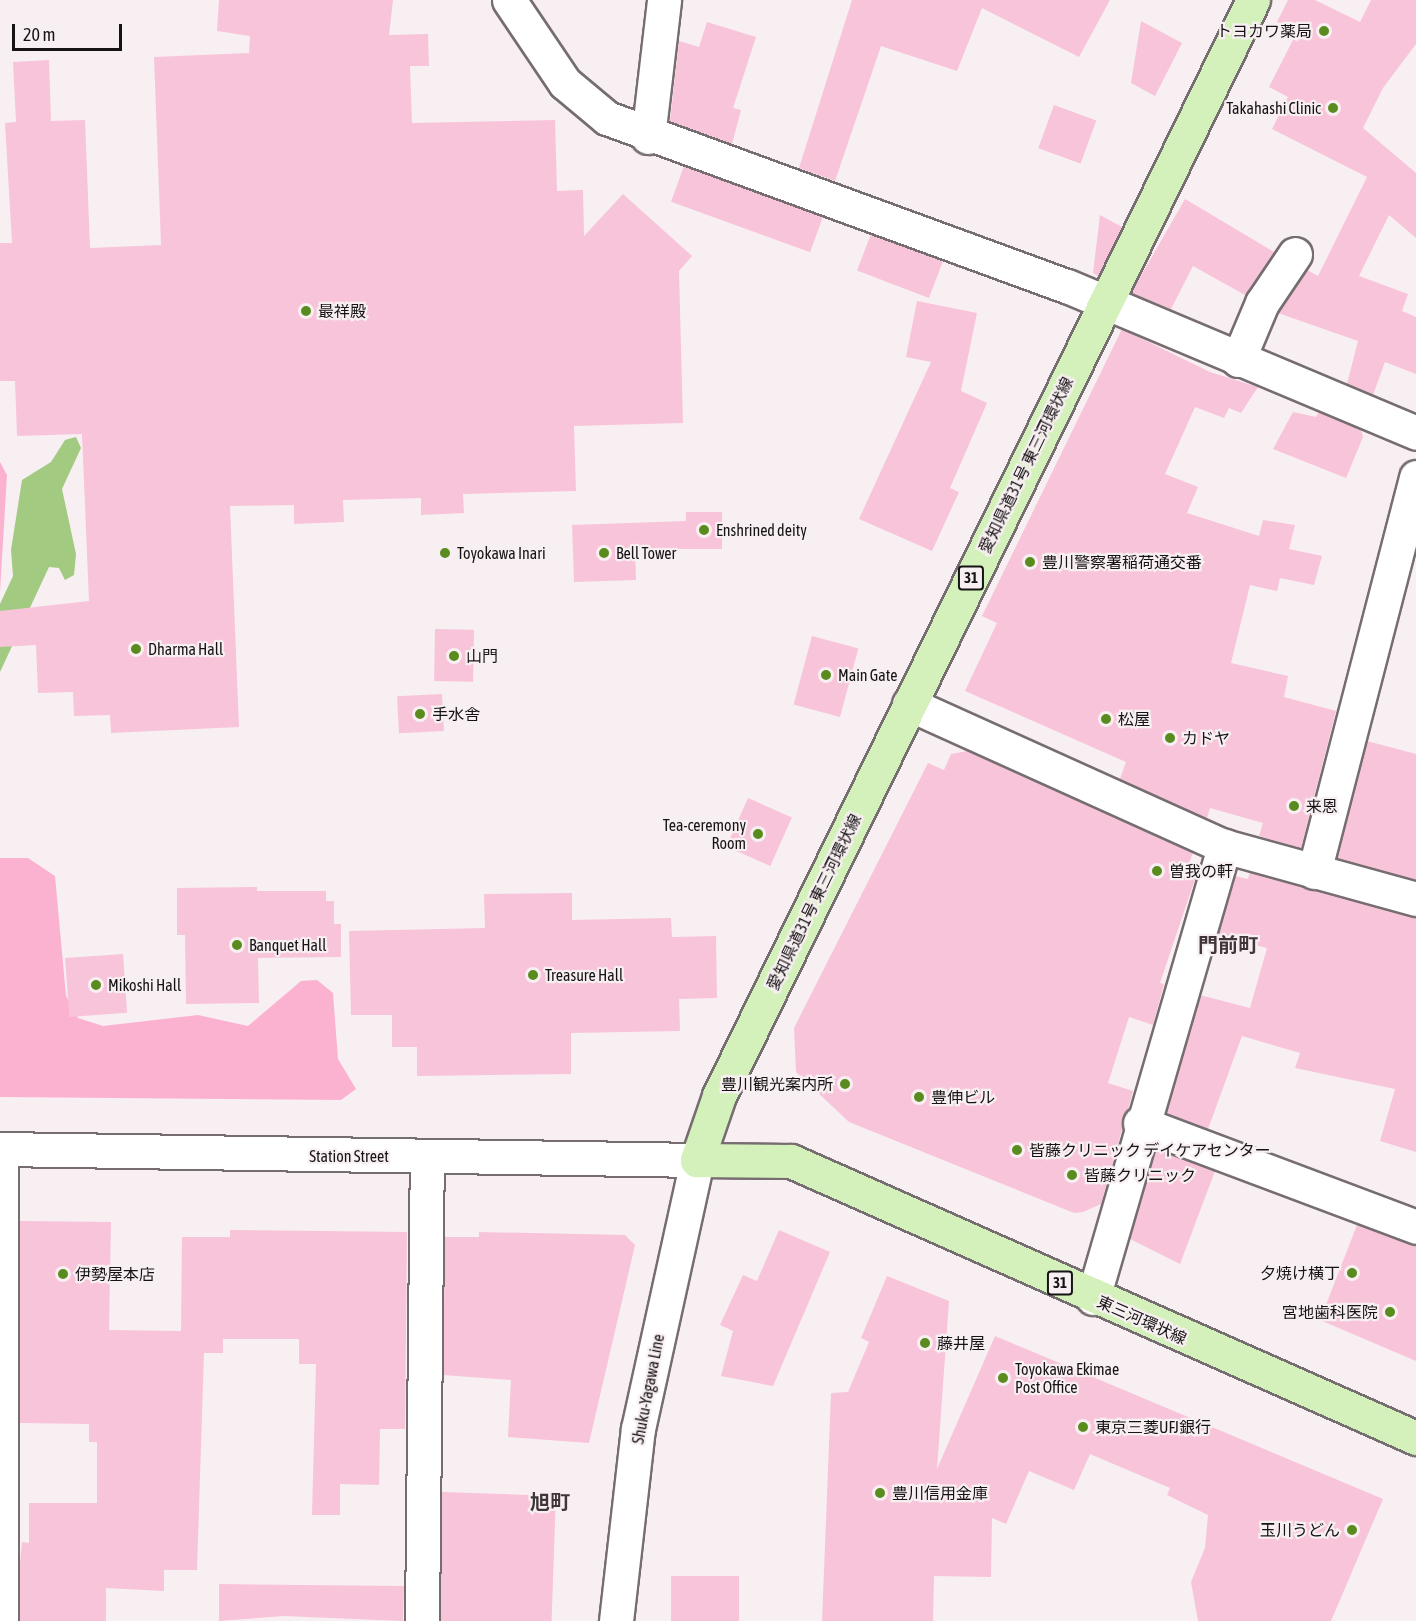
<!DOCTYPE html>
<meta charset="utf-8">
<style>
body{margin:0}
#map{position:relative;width:1416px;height:1621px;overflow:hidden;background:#f8eff2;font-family:"Asap Condensed","Noto Sans JP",sans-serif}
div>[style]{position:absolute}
.green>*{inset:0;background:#fbb2d1}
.water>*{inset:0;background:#a3ca81}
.building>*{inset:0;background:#f8c4d9;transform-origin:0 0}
.roads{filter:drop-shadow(2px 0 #766d70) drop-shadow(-2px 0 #766d70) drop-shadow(0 2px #766d70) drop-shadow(0 -2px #766d70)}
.minor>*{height:33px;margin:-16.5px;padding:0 16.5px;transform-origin:16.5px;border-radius:16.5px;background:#fff}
.tertiary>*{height:33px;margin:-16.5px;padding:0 16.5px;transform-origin:16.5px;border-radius:16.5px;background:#fff}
.secondary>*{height:33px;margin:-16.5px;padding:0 16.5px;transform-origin:16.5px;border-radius:16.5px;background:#fff}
.primary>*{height:33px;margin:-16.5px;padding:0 16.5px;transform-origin:16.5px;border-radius:16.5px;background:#d4f1bb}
.dots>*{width:16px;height:16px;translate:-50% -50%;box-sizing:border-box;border:3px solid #f8eff2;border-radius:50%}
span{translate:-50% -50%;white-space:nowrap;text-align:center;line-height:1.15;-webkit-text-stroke:4.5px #f8eff2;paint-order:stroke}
.shield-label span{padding:2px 4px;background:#f8eff2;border:2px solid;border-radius:4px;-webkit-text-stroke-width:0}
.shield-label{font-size:15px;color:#161314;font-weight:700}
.poi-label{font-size:16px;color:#161314}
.right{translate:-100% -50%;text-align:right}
.left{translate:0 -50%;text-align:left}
.street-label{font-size:16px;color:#161314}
.quarter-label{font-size:20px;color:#3e3639;font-weight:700}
.scale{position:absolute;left:12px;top:24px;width:110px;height:27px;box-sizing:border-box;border:3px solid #161314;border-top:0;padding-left:8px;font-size:18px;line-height:21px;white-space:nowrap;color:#161314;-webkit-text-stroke:4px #f8eff2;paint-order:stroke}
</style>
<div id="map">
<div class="green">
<div style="clip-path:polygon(0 462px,7px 475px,0 592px)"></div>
<div style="clip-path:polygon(0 858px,28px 858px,55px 876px,66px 996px,78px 1018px,103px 1026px,198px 1015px,248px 1026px,301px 981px,317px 980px,333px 993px,338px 1059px,356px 1089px,341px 1100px,0 1097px)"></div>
</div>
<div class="water">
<div style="clip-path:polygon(76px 437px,81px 448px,62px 489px,76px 554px,74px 575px,65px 580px,59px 568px,49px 567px,0 672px,0 604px,13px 576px,11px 550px,22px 480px,51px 462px,65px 440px)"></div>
</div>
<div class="building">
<div style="clip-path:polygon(219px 0,393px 0,389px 35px,428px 34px,429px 66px,410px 66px,412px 123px,555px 120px,557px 191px,583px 190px,584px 236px,623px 194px,692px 256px,679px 271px,683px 423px,574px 426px,576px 491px,463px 494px,464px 513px,421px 515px,421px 498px,343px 500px,344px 522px,294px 524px,294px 505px,230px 506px,239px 727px,111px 733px,110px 715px,74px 716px,73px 692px,38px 693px,36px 645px,0 647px,0 611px,89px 601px,82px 434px,17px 436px,15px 381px,0 381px,0 243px,12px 243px,5px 123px,16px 122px,13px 62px,49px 60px,51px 121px,85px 120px,90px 248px,161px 245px,154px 57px,249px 53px,250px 36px,217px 31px)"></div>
<div style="clip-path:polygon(852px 0,1110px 0,1079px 57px,982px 8px,957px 71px,881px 46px,835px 181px,799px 168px)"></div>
<div style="clip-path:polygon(1288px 0,1315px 0,1360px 22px,1371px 0,1416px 0,1416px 44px,1383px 88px,1363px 128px,1416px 173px,1416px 238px,1389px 215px,1359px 276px,1408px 294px,1402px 311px,1416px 317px,1416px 374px,1385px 362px,1373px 395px,1347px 384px,1358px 341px,1278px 313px,1307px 270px,1318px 276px,1367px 177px,1272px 129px,1288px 97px,1269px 87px,1297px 32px,1277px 22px)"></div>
<div style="clip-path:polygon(1141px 21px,1182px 43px,1155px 96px,1131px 83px)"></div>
<div style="clip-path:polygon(707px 22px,756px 37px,733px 108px,741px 110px,732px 144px,670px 121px,679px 41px,699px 47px)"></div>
<div style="left:1054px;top:105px;width:45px;height:46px;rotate:20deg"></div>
<div style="left:684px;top:166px;width:148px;height:38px;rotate:20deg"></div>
<div style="clip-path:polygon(1185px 199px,1274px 252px,1245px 295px,1193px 266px,1171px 309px,1131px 293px)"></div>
<div style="clip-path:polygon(1100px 215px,1122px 227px,1098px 276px,1093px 273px)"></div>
<div style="left:871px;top:234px;width:77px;height:39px;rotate:21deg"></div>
<div style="clip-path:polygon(917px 301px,977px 313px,961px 391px,987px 403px,950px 488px,959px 492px,932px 551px,859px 519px,931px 362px,906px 357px)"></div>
<div style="clip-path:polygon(1122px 329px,1210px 372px,1258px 387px,1241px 413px,1229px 408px,1224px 418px,1195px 407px,1165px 474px,1198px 487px,1187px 513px,1259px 536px,1263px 520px,1295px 525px,1289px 549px,1322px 556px,1314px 585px,1280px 578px,1277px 591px,1250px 585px,1231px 663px,1288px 676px,1284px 697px,1336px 711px,1301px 848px,1259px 836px,1263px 823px,1210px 808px,1207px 818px,1120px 779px,1126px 762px,965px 691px,997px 623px,982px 616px)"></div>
<div style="clip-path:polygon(1293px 412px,1316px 417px,1319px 412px,1361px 430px,1363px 437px,1346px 478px,1273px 449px)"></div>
<div style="clip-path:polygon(686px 512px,722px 512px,722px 549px,635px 549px,636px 580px,574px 582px,572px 525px,686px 521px)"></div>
<div style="left:435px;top:629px;width:39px;height:52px;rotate:1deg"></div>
<div style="left:812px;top:636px;width:48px;height:71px;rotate:15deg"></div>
<div style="left:442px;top:694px;width:37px;height:45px;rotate:87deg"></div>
<div style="clip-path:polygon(1367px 741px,1416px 754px,1416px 880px,1337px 858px)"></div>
<div style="clip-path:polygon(967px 751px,1193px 853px,1187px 868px,1198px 870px,1160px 983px,1164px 984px,1153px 1025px,1129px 1017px,1108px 1083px,1133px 1091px,1101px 1204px,1083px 1212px,1074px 1213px,849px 1122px,796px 1072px,794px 1028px,928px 763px,944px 770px,951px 754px)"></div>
<div style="left:748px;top:798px;width:48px;height:53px;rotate:24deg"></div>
<div style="clip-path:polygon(1250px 872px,1416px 917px,1416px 1152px,1380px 1141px,1395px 1089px,1295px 1068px,1300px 1053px,1242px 1036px,1208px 1129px,1166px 1113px,1200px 995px,1250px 1008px,1267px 948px,1217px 936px,1235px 876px,1248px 879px)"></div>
<div style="clip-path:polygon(257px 887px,257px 891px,326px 891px,326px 901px,334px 901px,334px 924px,341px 924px,341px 957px,258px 958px,259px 1003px,186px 1004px,185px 935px,177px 935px,177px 888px)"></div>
<div style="clip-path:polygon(572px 893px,572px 920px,671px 918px,672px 937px,716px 936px,717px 998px,679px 999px,680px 1031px,571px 1033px,571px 1074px,417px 1076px,417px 1047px,392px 1047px,392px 1015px,351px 1015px,349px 931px,485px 928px,484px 894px)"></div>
<div style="left:123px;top:954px;width:59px;height:58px;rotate:86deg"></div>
<div style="clip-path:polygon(1156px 1149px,1215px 1171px,1180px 1264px,1130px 1239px)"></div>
<div style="clip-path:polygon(20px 1221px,111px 1222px,109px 1330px,181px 1331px,182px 1237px,230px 1237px,230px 1230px,407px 1232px,405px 1429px,380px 1429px,379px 1485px,340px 1484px,340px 1515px,312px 1515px,316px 1364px,299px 1364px,299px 1339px,223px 1339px,223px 1353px,204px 1353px,197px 1570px,164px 1570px,164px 1591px,106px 1588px,106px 1621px,20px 1621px,20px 1563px,22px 1542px,29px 1543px,29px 1503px,97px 1503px,97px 1442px,89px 1442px,89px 1424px,20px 1423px)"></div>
<div style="clip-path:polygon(1357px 1225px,1416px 1245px,1416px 1361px,1320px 1320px)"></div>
<div style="clip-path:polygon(779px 1230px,830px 1252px,773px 1386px,721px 1376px,733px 1331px,720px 1325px,743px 1275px,757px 1281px)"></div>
<div style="clip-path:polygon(479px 1232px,625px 1235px,635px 1245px,589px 1443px,508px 1437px,511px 1380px,443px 1375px,445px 1237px,479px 1237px)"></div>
<div style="clip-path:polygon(887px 1276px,949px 1301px,937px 1469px,995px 1336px,1383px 1499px,1331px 1621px,1198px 1621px,1191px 1582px,1205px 1548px,1208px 1515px,1167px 1495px,1170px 1488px,1090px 1454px,1074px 1490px,1029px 1471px,1006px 1524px,992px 1518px,991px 1577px,934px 1576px,933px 1621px,822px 1621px,831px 1393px,848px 1392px,869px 1342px,861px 1338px)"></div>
<div style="left:442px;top:1492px;width:114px;height:129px;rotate:2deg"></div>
<div style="left:739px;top:1576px;width:45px;height:68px;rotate:90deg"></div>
<div style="clip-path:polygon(219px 1584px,404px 1586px,403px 1621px,284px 1616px,219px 1621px)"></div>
</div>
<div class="roads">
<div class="minor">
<div style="left:509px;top:0;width:100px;rotate:56deg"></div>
<div style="left:565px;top:83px;width:55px;rotate:39.8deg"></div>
<div style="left:607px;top:118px;width:490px;rotate:20.1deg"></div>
<div style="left:1067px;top:286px;width:379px;rotate:22.8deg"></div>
<div style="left:648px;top:137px;width:138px;rotate:-83.3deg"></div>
<div style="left:1238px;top:360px;width:62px;rotate:-67.2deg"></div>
<div style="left:1262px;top:303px;width:59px;rotate:-56deg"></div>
<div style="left:909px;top:704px;width:346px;rotate:24.3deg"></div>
<div style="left:1224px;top:846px;width:199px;rotate:15.4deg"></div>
<div style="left:1314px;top:872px;width:408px;rotate:-75.5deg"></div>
<div style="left:1140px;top:1123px;width:295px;rotate:20.6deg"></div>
<div style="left:1093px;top:1298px;width:471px;rotate:-73.8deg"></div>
<div style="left:1px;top:1621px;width:472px;rotate:-90deg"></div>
<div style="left:422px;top:1621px;width:465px;rotate:-89.4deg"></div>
</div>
<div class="tertiary">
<div style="left:0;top:1149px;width:697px;rotate:0.9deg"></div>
</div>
<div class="secondary">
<div style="left:616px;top:1621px;width:193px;rotate:-83.5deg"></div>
<div style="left:638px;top:1429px;width:275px;rotate:-77.6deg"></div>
</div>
<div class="primary">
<div style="left:1253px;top:0;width:1219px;rotate:115.98deg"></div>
<div style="left:719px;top:1096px;width:68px;rotate:109deg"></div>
<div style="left:697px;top:1160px;width:94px;rotate:0.6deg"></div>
<div style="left:791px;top:1161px;width:684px;rotate:23.9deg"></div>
</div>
</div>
<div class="dots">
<div style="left:1324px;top:31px;background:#5a8b1f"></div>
<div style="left:1333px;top:108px;background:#5a8b1f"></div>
<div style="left:306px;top:311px;background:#5a8b1f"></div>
<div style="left:704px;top:530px;background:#5a8b1f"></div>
<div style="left:445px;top:553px;background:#5a8b1f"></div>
<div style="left:604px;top:553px;background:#5a8b1f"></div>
<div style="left:1030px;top:562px;background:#5a8b1f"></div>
<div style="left:136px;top:649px;background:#5a8b1f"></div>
<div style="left:454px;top:656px;background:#5a8b1f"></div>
<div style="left:826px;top:675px;background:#5a8b1f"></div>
<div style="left:420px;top:714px;background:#5a8b1f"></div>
<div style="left:1106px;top:719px;background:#5a8b1f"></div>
<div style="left:1170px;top:738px;background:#5a8b1f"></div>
<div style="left:1294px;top:806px;background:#5a8b1f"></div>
<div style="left:758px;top:834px;background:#5a8b1f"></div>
<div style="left:1157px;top:871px;background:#5a8b1f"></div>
<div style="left:237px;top:945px;background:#5a8b1f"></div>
<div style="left:533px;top:975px;background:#5a8b1f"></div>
<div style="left:96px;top:985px;background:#5a8b1f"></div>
<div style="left:845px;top:1084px;background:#5a8b1f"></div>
<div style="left:919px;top:1097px;background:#5a8b1f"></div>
<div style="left:1017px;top:1150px;background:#5a8b1f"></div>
<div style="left:1072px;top:1175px;background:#5a8b1f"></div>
<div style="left:1352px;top:1273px;background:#5a8b1f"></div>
<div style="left:63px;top:1274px;background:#5a8b1f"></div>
<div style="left:1390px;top:1312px;background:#5a8b1f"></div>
<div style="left:925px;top:1343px;background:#5a8b1f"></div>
<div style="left:1003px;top:1378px;background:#5a8b1f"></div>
<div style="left:1083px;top:1427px;background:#5a8b1f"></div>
<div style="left:880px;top:1493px;background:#5a8b1f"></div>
<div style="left:1352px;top:1530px;background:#5a8b1f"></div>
</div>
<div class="shield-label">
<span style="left:971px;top:578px">31</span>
<span style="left:1060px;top:1283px">31</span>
</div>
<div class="poi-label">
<span class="right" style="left:1312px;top:31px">トヨカワ薬局</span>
<span class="right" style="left:1321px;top:108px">Takahashi Clinic</span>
<span class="left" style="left:318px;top:311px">最祥殿</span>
<span class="left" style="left:716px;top:530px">Enshrined deity</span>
<span class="left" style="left:457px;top:553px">Toyokawa Inari</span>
<span class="left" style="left:616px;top:553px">Bell Tower</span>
<span class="left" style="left:1042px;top:562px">豊川警察署稲荷通交番</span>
<span class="left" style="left:148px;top:649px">Dharma Hall</span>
<span class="left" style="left:466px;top:656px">山門</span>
<span class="left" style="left:838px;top:675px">Main Gate</span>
<span class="left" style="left:432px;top:714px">手水舎</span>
<span class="left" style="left:1118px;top:719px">松屋</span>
<span class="left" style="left:1182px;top:738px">カドヤ</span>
<span class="left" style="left:1306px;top:806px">来恩</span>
<span class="right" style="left:746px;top:834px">Tea-ceremony<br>Room</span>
<span class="left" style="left:1169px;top:871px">曽我の軒</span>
<span class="left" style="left:249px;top:945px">Banquet Hall</span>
<span class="left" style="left:545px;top:975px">Treasure Hall</span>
<span class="left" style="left:108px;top:985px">Mikoshi Hall</span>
<span class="right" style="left:833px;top:1084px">豊川観光案内所</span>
<span class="left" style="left:931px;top:1097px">豊伸ビル</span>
<span class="left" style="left:1029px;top:1150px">皆藤クリニック デイケアセンター</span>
<span class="left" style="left:1084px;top:1175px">皆藤クリニック</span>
<span class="right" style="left:1340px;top:1273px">夕焼け横丁</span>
<span class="left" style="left:75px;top:1274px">伊勢屋本店</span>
<span class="right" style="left:1378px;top:1312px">宮地歯科医院</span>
<span class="left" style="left:937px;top:1343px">藤井屋</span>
<span class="left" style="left:1015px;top:1378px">Toyokawa Ekimae<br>Post Office</span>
<span class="left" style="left:1095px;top:1427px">東京三菱UFJ銀行</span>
<span class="left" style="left:892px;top:1493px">豊川信用金庫</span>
<span class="right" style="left:1340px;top:1530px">玉川うどん</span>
</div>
<div class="street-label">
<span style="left:1026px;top:465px;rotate:-64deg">愛知県道31号 東三河環状線</span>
<span style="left:814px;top:902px;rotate:-64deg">愛知県道31号 東三河環状線</span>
<span style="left:349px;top:1156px">Station Street</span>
<span style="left:1142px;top:1320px;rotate:24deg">東三河環状線</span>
<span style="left:648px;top:1389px;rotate:-79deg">Shuku-Yagawa Line</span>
</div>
<div class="quarter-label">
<span style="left:1228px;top:944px">門前町</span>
<span style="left:550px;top:1501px">旭町</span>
</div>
<div class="scale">20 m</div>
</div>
